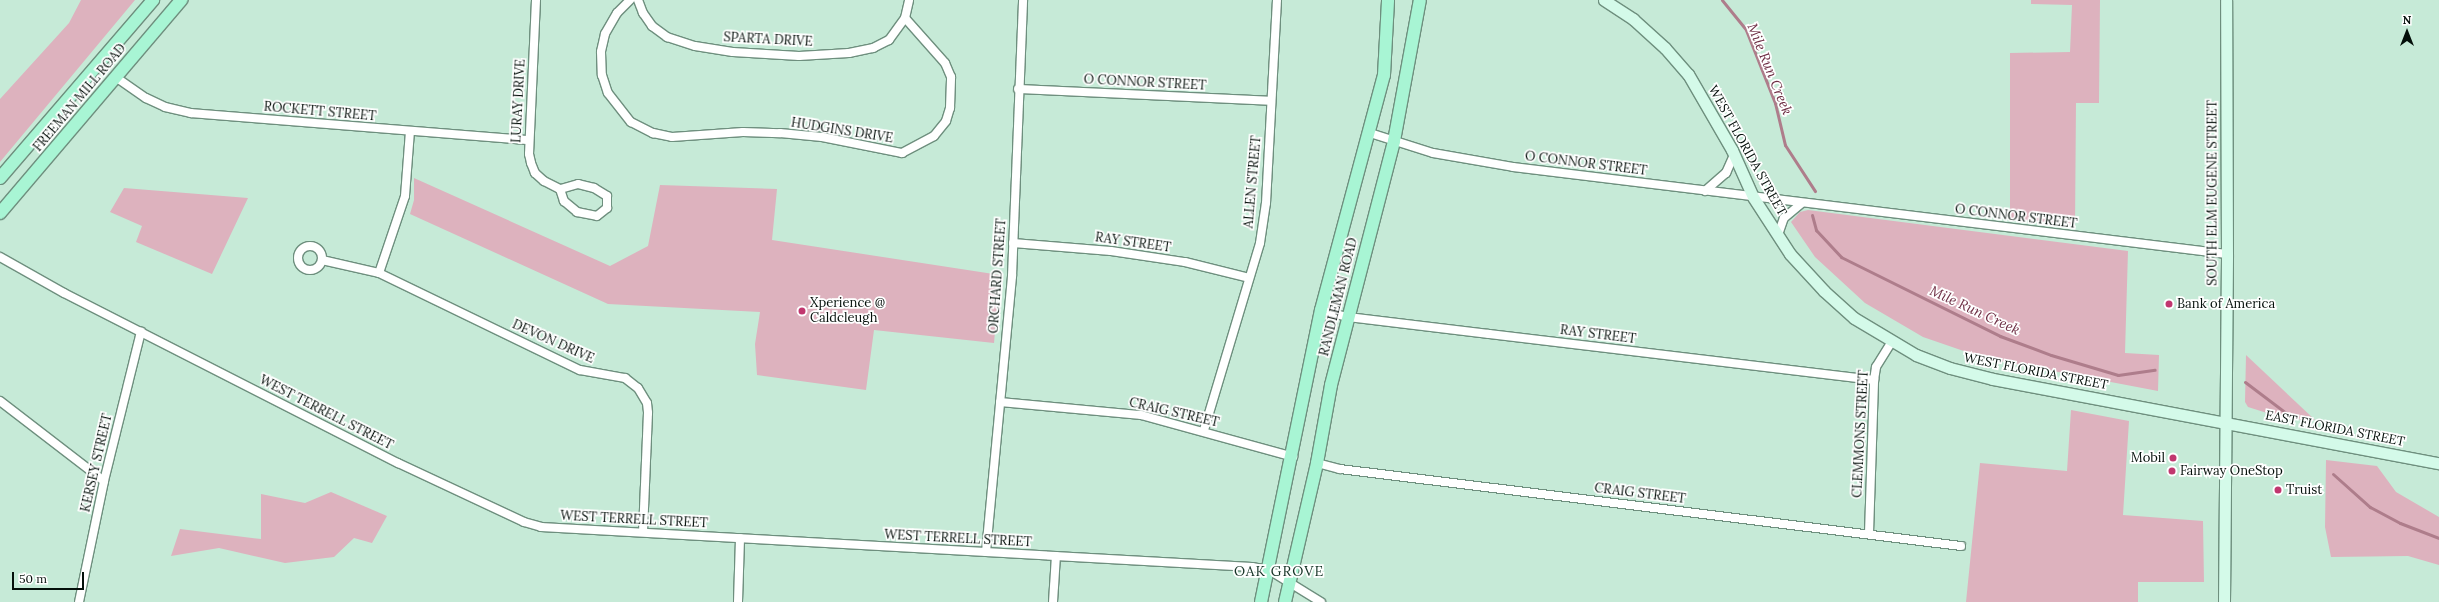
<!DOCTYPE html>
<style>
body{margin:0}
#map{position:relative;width:2439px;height:602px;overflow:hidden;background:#c6ead7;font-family:Lora,serif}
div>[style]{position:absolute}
.green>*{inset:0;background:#ddb2be}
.stream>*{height:3px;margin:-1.5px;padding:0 1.5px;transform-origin:1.5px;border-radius:1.5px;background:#ae7d8b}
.roads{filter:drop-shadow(1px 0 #6e8f7e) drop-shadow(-1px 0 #6e8f7e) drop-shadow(0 1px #6e8f7e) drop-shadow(0 -1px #6e8f7e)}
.minor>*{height:8px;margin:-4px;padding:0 4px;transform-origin:4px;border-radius:4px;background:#fff}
.minor>.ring{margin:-4px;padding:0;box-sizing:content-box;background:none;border:8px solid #fff;border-radius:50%}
.secondary>*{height:11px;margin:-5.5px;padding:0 5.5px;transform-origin:5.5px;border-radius:5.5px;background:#d4fae9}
.primary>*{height:12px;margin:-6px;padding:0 6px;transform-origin:6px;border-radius:6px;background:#a8f5d4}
.dots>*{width:11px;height:11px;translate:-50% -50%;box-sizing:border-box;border:2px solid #fff;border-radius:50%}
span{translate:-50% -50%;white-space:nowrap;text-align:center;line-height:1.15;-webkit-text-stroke:3.5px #fff;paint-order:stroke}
.street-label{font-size:13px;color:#040f0a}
.poi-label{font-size:13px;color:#040f0a}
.left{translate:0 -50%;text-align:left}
.right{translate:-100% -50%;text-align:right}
.water-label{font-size:14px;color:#6e2f45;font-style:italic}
.neighbourhood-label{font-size:14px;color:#133224;letter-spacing:1px}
.north{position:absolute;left:2387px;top:12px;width:40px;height:40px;-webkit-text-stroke:3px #fff;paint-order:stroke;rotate:0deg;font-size:11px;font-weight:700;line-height:16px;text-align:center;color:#040f0a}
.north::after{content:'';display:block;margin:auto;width:14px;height:18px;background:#040f0a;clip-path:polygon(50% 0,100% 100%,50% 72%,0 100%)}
.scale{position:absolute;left:12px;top:572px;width:72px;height:18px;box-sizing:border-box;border:2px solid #040f0a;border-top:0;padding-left:5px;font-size:12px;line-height:14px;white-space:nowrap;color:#040f0a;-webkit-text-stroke:3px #fff;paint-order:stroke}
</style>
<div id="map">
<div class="green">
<div style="clip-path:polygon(81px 0,135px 0,0 162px,0 99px,69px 23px)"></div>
<div style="clip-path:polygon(2031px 0,2100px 0,2099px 103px,2076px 103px,2075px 227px,2010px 218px,2010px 53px,2070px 52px,2072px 5px,2031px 4px)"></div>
<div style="clip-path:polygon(414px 178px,610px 266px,648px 246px,660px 185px,777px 189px,772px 240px,1000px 275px,994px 343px,874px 330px,866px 390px,757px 375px,755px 344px,760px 312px,608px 304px,410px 214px,414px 200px)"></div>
<div style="clip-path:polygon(124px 188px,248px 198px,212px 274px,136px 242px,142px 226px,110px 212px)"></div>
<div style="clip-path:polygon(1808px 210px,2128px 251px,2125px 353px,2159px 355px,2158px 391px,1984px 358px,1923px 337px,1865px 303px,1815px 257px,1791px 222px,1800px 212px)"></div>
<div style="clip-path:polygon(2246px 355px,2315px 420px,2308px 421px,2267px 413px,2248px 407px,2245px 402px)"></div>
<div style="clip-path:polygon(2071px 410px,2129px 421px,2123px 515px,2203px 521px,2204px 582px,2138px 582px,2138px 602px,1966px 602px,1980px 463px,2067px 471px)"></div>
<div style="clip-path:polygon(2326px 460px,2377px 466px,2396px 492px,2439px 517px,2439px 565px,2408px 556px,2331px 557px,2325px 527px)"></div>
<div style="clip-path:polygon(331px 492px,387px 516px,372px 543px,354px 538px,334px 557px,285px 563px,219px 548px,171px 556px,180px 529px,261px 539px,261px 494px,305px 503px)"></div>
</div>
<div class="stream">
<div style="left:1722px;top:0;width:38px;rotate:51deg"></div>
<div style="left:1746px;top:30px;width:79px;rotate:68.3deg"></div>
<div style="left:1775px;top:103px;width:43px;rotate:76.6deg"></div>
<div style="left:1785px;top:145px;width:55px;rotate:56.9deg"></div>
<div style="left:1812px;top:215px;width:16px;rotate:75deg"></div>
<div style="left:1816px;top:230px;width:37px;rotate:47deg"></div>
<div style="left:1841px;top:257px;width:178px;rotate:26.4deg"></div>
<div style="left:2000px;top:336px;width:54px;rotate:20.4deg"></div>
<div style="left:2051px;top:355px;width:70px;rotate:16.6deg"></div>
<div style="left:2118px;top:375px;width:37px;rotate:-8deg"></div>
<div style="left:2245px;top:382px;width:56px;rotate:37.1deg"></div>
<div style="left:2333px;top:474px;width:50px;rotate:41.7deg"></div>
<div style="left:2370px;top:507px;width:34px;rotate:28deg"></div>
<div style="left:2400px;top:523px;width:42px;rotate:21deg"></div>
</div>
<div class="roads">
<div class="minor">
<div style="left:536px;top:0;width:154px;rotate:92.6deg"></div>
<div style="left:529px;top:154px;width:9px;rotate:77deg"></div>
<div style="left:531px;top:163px;width:11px;rotate:68deg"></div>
<div style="left:535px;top:173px;width:12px;rotate:42deg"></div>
<div style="left:544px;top:181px;width:18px;rotate:27deg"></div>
<div style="left:560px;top:189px;width:13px;rotate:72deg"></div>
<div style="left:564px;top:201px;width:17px;rotate:40deg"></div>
<div style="left:577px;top:212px;width:20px;rotate:11deg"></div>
<div style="left:597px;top:216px;width:13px;rotate:-39deg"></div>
<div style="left:607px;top:208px;width:12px;rotate:-90deg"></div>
<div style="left:607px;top:196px;width:15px;rotate:-148deg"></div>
<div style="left:594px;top:188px;width:16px;rotate:-166deg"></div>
<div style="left:578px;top:184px;width:19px;rotate:164deg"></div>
<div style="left:630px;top:0;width:18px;rotate:135deg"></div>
<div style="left:617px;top:13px;width:24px;rotate:120deg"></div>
<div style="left:605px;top:34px;width:18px;rotate:103deg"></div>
<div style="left:601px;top:52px;width:23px;rotate:88deg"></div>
<div style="left:602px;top:75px;width:19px;rotate:72deg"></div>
<div style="left:608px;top:93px;width:37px;rotate:52deg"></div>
<div style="left:631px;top:122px;width:25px;rotate:27deg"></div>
<div style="left:653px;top:133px;width:19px;rotate:12deg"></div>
<div style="left:672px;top:137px;width:71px;rotate:-4deg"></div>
<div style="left:743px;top:132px;width:37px;rotate:2deg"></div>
<div style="left:780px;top:133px;width:42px;rotate:5.4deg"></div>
<div style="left:822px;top:137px;width:82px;rotate:11.3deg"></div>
<div style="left:902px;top:153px;width:36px;rotate:-28deg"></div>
<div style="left:934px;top:136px;width:19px;rotate:-51deg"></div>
<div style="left:946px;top:121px;width:14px;rotate:-73deg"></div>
<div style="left:950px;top:108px;width:31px;rotate:-88deg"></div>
<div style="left:951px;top:77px;width:15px;rotate:-113deg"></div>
<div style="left:945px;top:63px;width:60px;rotate:-131.6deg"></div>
<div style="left:905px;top:18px;width:18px;rotate:-77deg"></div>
<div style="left:638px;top:0;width:14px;rotate:69deg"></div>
<div style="left:643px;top:13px;width:16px;rotate:55deg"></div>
<div style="left:652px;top:26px;width:19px;rotate:36deg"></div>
<div style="left:667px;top:37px;width:29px;rotate:18deg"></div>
<div style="left:695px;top:46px;width:38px;rotate:9deg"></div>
<div style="left:733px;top:52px;width:66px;rotate:3.5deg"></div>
<div style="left:799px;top:56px;width:50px;rotate:-3.4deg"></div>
<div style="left:849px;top:53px;width:25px;rotate:-12deg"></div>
<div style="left:873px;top:48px;width:18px;rotate:-27deg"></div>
<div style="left:889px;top:40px;width:27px;rotate:-54deg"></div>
<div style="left:117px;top:78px;width:35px;rotate:35deg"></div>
<div style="left:146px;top:98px;width:21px;rotate:25deg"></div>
<div style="left:165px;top:107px;width:27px;rotate:13deg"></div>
<div style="left:191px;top:113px;width:339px;rotate:4.6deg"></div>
<div style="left:1018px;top:89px;width:253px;rotate:2.7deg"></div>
<div style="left:1370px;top:133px;width:66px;rotate:17.6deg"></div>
<div style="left:1433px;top:153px;width:81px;rotate:9.9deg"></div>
<div style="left:1513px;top:167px;width:719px;rotate:6.95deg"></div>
<div style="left:1705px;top:191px;width:28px;rotate:-41deg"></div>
<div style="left:1726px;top:173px;width:20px;rotate:-66deg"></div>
<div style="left:1778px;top:235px;width:18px;rotate:-71deg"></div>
<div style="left:1784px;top:218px;width:23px;rotate:-40deg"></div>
<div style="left:1013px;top:243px;width:98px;rotate:4.7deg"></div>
<div style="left:1111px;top:251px;width:75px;rotate:8.5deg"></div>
<div style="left:1185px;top:262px;width:66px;rotate:14deg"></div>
<div class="ring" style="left:298px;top:246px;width:16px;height:16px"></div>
<div style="left:0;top:257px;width:73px;rotate:29.4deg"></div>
<div style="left:64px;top:293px;width:375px;rotate:27deg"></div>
<div style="left:398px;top:463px;width:139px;rotate:25.1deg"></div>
<div style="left:524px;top:522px;width:18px;rotate:16deg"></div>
<div style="left:541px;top:527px;width:712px;rotate:3.22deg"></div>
<div style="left:1252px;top:567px;width:17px;rotate:10deg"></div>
<div style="left:1269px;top:570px;width:61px;rotate:31.6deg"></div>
<div style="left:322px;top:260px;width:58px;rotate:12.8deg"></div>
<div style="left:379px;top:273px;width:223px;rotate:25.8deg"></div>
<div style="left:580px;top:370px;width:46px;rotate:10.1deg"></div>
<div style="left:625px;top:378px;width:16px;rotate:38deg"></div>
<div style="left:638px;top:388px;width:17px;rotate:59deg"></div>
<div style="left:647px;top:403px;width:10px;rotate:84deg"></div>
<div style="left:648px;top:413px;width:119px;rotate:92.4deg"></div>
<div style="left:379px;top:273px;width:81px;rotate:-71.3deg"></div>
<div style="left:405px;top:196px;width:65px;rotate:-85.6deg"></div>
<div style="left:1321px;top:310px;width:28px;rotate:15deg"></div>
<div style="left:1348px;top:317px;width:142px;rotate:6.9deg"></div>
<div style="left:1489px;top:334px;width:388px;rotate:6.8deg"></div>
<div style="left:0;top:401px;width:131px;rotate:37.6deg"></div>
<div style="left:1000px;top:402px;width:142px;rotate:5.3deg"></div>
<div style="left:1141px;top:415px;width:158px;rotate:15.4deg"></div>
<div style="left:1204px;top:430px;width:195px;rotate:-73.3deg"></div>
<div style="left:1260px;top:243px;width:40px;rotate:-81.5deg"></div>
<div style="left:1266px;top:203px;width:203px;rotate:-86.9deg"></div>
<div style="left:1317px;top:463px;width:24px;rotate:15deg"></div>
<div style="left:1340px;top:469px;width:626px;rotate:7.07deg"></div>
<div style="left:1869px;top:533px;width:153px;rotate:-88.1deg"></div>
<div style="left:1874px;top:380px;width:13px;rotate:-81deg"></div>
<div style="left:1876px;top:367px;width:31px;rotate:-58deg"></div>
<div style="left:986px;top:552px;width:277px;rotate:-84.6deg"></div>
<div style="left:1012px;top:276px;width:276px;rotate:-87.7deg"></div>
<div style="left:79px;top:602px;width:124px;rotate:-78.3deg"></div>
<div style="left:104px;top:481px;width:154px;rotate:-76.1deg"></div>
<div style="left:738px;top:602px;width:64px;rotate:-88.2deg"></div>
<div style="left:1053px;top:602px;width:46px;rotate:-86.3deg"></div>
</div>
<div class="secondary">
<div style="left:1604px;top:0;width:35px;rotate:33deg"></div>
<div style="left:1633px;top:19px;width:43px;rotate:42.2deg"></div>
<div style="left:1665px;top:48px;width:35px;rotate:49deg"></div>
<div style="left:1688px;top:74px;width:88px;rotate:59.9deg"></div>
<div style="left:1732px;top:150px;width:51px;rotate:65.9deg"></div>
<div style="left:1753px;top:197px;width:68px;rotate:57deg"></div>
<div style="left:1790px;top:254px;width:50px;rotate:47.4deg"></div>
<div style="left:1824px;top:291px;width:40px;rotate:42deg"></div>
<div style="left:1854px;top:318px;width:72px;rotate:30.8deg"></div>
<div style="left:1916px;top:355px;width:36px;rotate:21deg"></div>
<div style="left:1950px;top:368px;width:44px;rotate:14.3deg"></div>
<div style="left:1993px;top:379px;width:454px;rotate:10.7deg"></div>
<div style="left:2224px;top:602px;width:348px;rotate:-89.5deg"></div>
<div style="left:2227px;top:254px;width:254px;rotate:-90.2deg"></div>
</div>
<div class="primary">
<div style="left:0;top:178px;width:235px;rotate:-49.3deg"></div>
<div style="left:0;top:213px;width:280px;rotate:-49.6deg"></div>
<div style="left:1261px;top:602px;width:298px;rotate:-78.4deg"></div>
<div style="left:1321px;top:310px;width:243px;rotate:-75deg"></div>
<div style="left:1384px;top:75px;width:75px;rotate:-86.9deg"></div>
<div style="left:1285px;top:602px;width:143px;rotate:-77deg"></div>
<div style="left:1317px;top:463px;width:79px;rotate:-79.8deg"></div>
<div style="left:1331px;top:385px;width:252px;rotate:-75.5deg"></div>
<div style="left:1394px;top:141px;width:143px;rotate:-79.6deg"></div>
</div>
</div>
<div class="dots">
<div style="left:2169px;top:304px;background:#c1376f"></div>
<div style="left:802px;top:311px;background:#c1376f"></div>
<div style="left:2173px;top:458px;background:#c1376f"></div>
<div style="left:2172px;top:471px;background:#c1376f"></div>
<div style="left:2278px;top:490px;background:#c1376f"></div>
</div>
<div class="street-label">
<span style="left:768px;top:40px;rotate:3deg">SPARTA DRIVE</span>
<span style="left:1145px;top:83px;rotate:3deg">O CONNOR STREET</span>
<span style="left:80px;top:98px;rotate:-50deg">FREEMAN MILL ROAD</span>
<span style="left:519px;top:101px;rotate:-87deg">LURAY DRIVE</span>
<span style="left:320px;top:112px;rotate:5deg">ROCKETT STREET</span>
<span style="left:842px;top:131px;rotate:9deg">HUDGINS DRIVE</span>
<span style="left:1747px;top:151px;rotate:61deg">WEST FLORIDA STREET</span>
<span style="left:1586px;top:164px;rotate:7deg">O CONNOR STREET</span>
<span style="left:1253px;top:182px;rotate:-85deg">ALLEN STREET</span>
<span style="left:2213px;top:193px;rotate:-90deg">SOUTH ELM EUGENE STREET</span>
<span style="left:2016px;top:217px;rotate:7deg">O CONNOR STREET</span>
<span style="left:1133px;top:243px;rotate:8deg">RAY STREET</span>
<span style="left:998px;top:276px;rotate:-86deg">ORCHARD STREET</span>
<span style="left:1339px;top:297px;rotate:-76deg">RANDLEMAN ROAD</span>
<span style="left:1598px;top:335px;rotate:7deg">RAY STREET</span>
<span style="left:553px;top:342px;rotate:24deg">DEVON DRIVE</span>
<span style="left:2036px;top:372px;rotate:11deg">WEST FLORIDA STREET</span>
<span style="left:326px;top:413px;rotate:27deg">WEST TERRELL STREET</span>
<span style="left:1174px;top:413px;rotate:13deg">CRAIG STREET</span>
<span style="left:2335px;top:429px;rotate:11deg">EAST FLORIDA STREET</span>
<span style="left:1861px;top:434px;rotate:-87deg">CLEMMONS STREET</span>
<span style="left:97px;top:463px;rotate:-77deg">KERSEY STREET</span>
<span style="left:1640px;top:494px;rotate:7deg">CRAIG STREET</span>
<span style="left:634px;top:520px;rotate:3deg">WEST TERRELL STREET</span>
<span style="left:958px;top:539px;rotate:3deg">WEST TERRELL STREET</span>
</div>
<div class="poi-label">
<span class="left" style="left:810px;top:311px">Xperience @<br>Caldcleugh</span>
<span class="left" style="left:2177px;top:304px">Bank of America</span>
<span class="right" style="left:2165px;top:458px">Mobil</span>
<span class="left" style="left:2180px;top:471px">Fairway OneStop</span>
<span class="left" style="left:2286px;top:490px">Truist</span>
</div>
<div class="water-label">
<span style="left:1770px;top:69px;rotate:68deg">Mile Run Creek</span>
<span style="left:1975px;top:310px;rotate:25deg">Mile Run Creek</span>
</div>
<div class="neighbourhood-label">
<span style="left:1279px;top:571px">OAK GROVE</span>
</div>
<div class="north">N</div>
<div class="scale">50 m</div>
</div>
